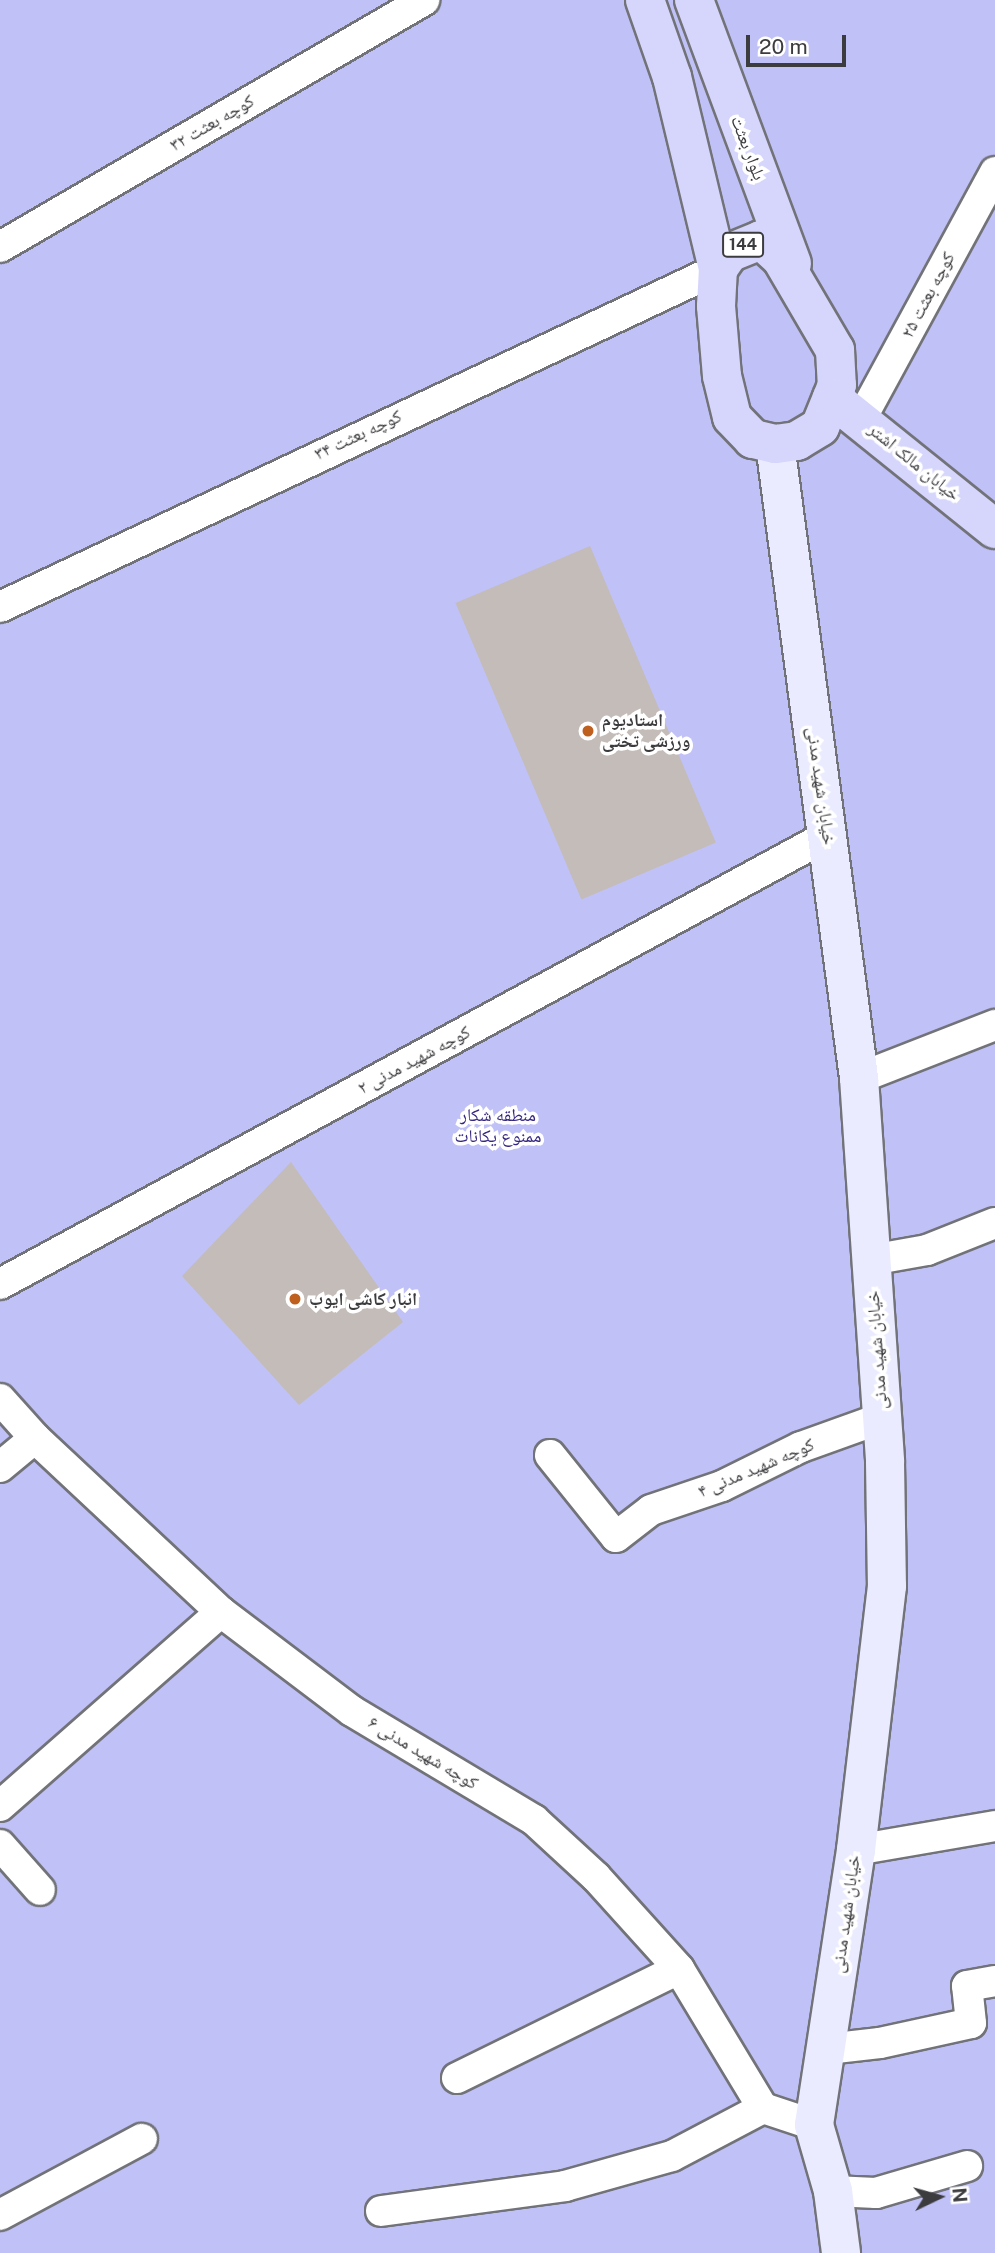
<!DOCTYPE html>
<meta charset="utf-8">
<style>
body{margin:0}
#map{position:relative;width:995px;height:2253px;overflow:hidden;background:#f3f4fb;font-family:"Public Sans","Noto Naskh Arabic",sans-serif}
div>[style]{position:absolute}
.green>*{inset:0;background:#c0c1f6;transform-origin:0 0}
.building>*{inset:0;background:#c3bcb8;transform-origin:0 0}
.roads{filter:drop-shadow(2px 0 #727379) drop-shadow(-2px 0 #727379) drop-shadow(0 2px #727379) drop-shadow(0 -2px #727379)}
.minor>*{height:30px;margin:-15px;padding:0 15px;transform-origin:15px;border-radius:15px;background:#fff}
.secondary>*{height:38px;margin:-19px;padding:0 19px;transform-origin:19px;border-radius:19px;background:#eaebfe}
.primary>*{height:38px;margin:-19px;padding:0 19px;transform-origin:19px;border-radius:19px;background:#d6d6fd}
.dots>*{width:19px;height:19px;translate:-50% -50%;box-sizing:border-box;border:4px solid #fff;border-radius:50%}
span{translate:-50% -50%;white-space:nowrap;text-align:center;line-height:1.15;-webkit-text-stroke:7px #fff;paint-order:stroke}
.shield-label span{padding:2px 5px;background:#fff;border:2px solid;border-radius:5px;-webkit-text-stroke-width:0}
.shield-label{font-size:16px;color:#3c3c3f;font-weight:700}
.street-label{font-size:18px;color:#3c3c3f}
.poi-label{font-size:18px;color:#3c3c3f;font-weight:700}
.left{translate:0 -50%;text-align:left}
.park-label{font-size:18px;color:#362781}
.north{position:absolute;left:904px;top:2162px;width:70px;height:70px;-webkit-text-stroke:5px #fff;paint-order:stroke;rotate:85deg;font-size:19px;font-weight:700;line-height:28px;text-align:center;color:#3c3c3f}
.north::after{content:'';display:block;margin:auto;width:24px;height:32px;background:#3c3c3f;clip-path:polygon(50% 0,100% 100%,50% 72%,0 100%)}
.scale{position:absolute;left:746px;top:35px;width:100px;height:32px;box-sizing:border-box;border:4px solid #3c3c3f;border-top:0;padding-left:9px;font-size:21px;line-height:24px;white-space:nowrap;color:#3c3c3f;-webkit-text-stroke:5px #fff;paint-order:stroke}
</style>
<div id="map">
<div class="green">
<div style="left:0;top:0;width:995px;height:2253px"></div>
</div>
<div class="building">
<div style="left:590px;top:546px;width:322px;height:146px;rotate:67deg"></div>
<div style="clip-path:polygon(291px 1162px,403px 1322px,299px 1405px,182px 1276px)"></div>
</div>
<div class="roads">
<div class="minor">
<div style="left:0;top:247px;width:491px;rotate:-30.2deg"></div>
<div style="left:861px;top:419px;width:281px;rotate:-61.5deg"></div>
<div style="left:0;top:607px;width:794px;rotate:-25.21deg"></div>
<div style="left:859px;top:1078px;width:146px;rotate:-21.3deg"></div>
<div style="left:871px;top:1260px;width:57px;rotate:-10.1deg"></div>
<div style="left:927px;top:1250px;width:73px;rotate:-21.7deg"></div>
<div style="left:0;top:1284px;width:941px;rotate:-28.45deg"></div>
<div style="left:0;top:1399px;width:52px;rotate:48.1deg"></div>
<div style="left:35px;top:1438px;width:255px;rotate:43.1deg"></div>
<div style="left:221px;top:1612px;width:164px;rotate:37.1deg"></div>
<div style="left:352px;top:1711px;width:212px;rotate:30.9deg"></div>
<div style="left:534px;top:1820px;width:84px;rotate:42.6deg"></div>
<div style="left:596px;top:1877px;width:124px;rotate:47.9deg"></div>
<div style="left:679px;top:1969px;width:162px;rotate:58.9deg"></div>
<div style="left:763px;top:2108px;width:54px;rotate:18.4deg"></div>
<div style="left:550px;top:1455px;width:105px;rotate:51.2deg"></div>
<div style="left:616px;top:1537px;width:44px;rotate:-37.6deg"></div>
<div style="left:651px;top:1510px;width:75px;rotate:-18.7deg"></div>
<div style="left:722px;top:1486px;width:88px;rotate:-26.3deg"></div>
<div style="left:801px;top:1447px;width:86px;rotate:-19.7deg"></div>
<div style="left:0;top:1467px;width:45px;rotate:-39.6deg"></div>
<div style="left:0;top:1806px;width:294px;rotate:-41.3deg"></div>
<div style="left:0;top:1845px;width:60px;rotate:48.4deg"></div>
<div style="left:856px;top:1850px;width:141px;rotate:-9.8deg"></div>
<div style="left:827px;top:2049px;width:53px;rotate:-6.5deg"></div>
<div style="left:880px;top:2043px;width:93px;rotate:-12.4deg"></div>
<div style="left:971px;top:2023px;width:37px;rotate:-96deg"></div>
<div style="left:967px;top:1986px;width:28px;rotate:-10deg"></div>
<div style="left:457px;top:2078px;width:247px;rotate:-26.2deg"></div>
<div style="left:833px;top:2191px;width:43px;rotate:2.7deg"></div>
<div style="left:876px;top:2193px;width:95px;rotate:-16.5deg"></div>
<div style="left:381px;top:2211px;width:186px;rotate:-7.7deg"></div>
<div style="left:565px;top:2186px;width:111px;rotate:-15.7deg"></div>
<div style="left:672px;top:2156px;width:103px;rotate:-27.8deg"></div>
<div style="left:0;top:2215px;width:161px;rotate:-28.2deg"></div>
</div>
<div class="secondary">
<div style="left:775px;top:444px;width:640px;rotate:82.45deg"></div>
<div style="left:859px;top:1078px;width:385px;rotate:86.1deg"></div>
<div style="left:885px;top:1462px;width:124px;rotate:89.1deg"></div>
<div style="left:887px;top:1586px;width:266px;rotate:96.7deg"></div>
<div style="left:856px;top:1850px;width:278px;rotate:98.7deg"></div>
<div style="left:814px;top:2125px;width:69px;rotate:73.9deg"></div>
<div style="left:833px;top:2191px;width:63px;rotate:82.6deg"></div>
</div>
<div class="primary">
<div style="left:645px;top:0;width:82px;rotate:70.7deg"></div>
<div style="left:672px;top:77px;width:197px;rotate:76.5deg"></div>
<div style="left:694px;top:0;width:281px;rotate:69.6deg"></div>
<div style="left:761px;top:240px;width:27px;rotate:42deg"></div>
<div style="left:781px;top:258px;width:107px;rotate:59.6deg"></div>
<div style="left:835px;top:350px;width:35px;rotate:87deg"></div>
<div style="left:837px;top:385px;width:45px;rotate:112deg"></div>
<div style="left:820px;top:427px;width:27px;rotate:149deg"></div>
<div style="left:797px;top:441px;width:22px;rotate:172deg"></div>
<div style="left:775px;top:444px;width:23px;rotate:-167deg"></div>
<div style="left:753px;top:439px;width:30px;rotate:-134deg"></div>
<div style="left:732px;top:417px;width:42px;rotate:-103.7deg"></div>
<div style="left:722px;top:376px;width:70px;rotate:-94.9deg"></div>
<div style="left:716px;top:306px;width:37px;rotate:-87deg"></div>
<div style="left:718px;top:269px;width:19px;rotate:-55deg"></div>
<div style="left:729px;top:253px;width:35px;rotate:-22deg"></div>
<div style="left:832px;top:398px;width:209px;rotate:38.8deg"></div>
</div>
</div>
<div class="dots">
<div style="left:588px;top:731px;background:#c0601f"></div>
<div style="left:295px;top:1299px;background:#c0601f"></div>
</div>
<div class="shield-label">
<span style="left:743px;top:245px">144</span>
</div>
<div class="street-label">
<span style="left:212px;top:123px;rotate:-30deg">کوچه بعثت ۳۲</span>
<span style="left:748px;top:148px;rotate:69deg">بلوار بعثت</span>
<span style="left:928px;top:295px;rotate:-62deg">کوچه بعثت ۲۵</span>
<span style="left:358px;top:435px;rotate:-25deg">کوچه بعثت ۳۴</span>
<span style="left:914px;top:462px;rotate:39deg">خیابان مالک اشتر</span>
<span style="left:821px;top:786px;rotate:82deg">خیابان شهید مدنی</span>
<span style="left:414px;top:1060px;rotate:-28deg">کوچه شهید مدنی ۲</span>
<span style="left:877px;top:1350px;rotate:-94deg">خیابان شهید مدنی</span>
<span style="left:756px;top:1468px;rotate:-23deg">کوچه شهید مدنی ۴</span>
<span style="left:423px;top:1753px;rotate:31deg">کوچه شهید مدنی ۶</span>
<span style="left:846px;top:1914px;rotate:-82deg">خیابان شهید مدنی</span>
</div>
<div class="poi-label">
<span class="left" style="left:602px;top:731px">استادیوم<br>ورزشی تختی</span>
<span class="left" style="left:309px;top:1299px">انبار کاشی ایوب</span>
</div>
<div class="park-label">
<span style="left:498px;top:1126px">منطقه شکار<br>ممنوع یکانات</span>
</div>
<div class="north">N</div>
<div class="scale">20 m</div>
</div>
